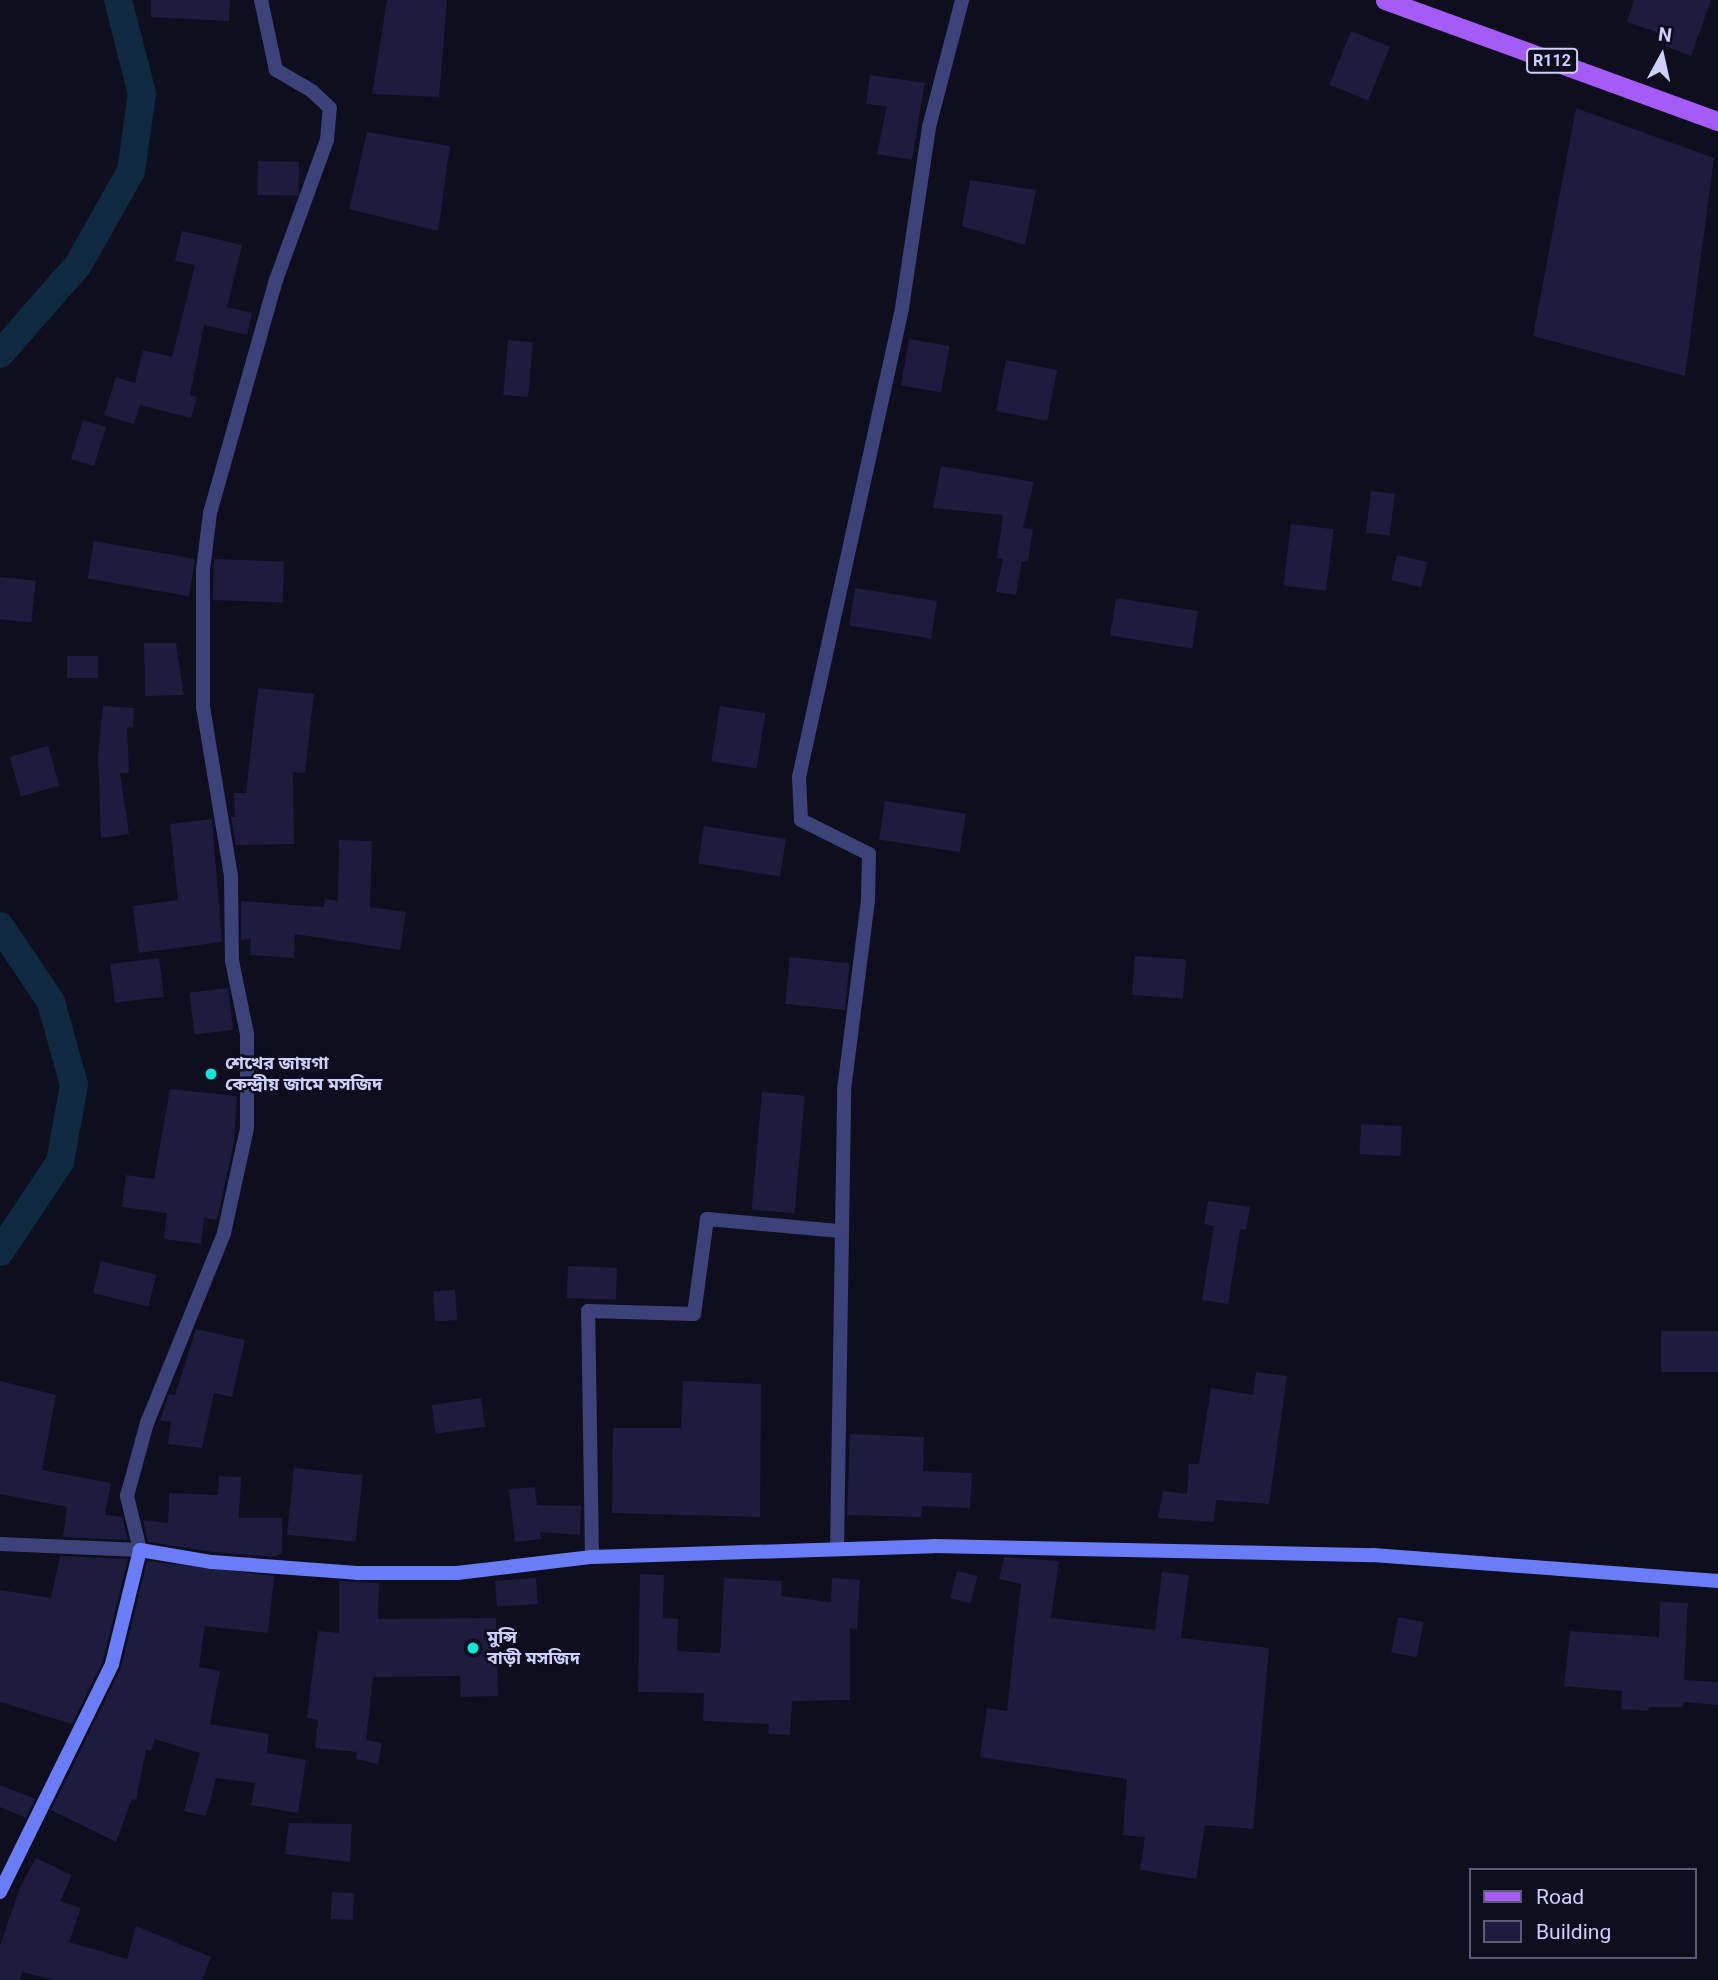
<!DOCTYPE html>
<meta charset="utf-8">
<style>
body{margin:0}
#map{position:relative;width:1718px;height:1980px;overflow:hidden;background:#0e0e1f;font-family:Roboto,"Noto Sans Bengali",sans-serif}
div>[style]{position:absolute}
.canal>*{height:28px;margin:-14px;padding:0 14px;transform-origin:14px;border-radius:14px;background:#0f2a41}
.building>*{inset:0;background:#1d1b3e;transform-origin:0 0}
.minor>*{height:14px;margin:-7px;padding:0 7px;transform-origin:7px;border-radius:7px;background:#3c437b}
.tertiary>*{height:14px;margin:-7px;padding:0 7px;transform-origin:7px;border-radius:7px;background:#3c437b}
.secondary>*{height:14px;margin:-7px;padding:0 7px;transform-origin:7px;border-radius:7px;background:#6b7df6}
.primary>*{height:19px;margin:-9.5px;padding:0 9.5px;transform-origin:9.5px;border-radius:9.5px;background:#a55cf5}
.dots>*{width:19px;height:19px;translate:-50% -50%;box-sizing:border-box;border:4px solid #0e0e1f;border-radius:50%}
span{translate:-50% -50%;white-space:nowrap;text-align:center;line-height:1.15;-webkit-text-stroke:5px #0e0e1f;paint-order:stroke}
.shield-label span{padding:2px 5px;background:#0e0e1f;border:2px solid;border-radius:5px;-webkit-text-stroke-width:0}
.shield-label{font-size:16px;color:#ced0fc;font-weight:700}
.poi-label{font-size:18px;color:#ced0fc;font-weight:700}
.left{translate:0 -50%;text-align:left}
.legend{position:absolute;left:1469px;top:1868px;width:228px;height:91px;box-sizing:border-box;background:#0e0e1f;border:2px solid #5b5c77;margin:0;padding:9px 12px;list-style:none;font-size:21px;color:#ced0fc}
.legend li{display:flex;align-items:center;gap:14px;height:35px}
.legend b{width:35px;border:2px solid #5b5c77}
.north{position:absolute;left:1627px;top:21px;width:70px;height:70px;-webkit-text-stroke:5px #0e0e1f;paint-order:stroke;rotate:8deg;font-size:19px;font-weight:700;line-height:28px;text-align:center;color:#ced0fc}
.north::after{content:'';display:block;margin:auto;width:24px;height:32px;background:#ced0fc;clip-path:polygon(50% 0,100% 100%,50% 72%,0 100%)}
</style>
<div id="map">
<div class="canal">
<div style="left:0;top:354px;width:118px;rotate:-48.8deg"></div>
<div style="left:78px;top:265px;width:108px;rotate:-60.6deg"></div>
<div style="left:131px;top:171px;width:78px;rotate:-81.9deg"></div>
<div style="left:142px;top:94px;width:97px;rotate:-104.3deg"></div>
<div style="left:0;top:926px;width:92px;rotate:56.1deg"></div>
<div style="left:51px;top:1002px;width:86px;rotate:74.5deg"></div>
<div style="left:74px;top:1085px;width:78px;rotate:100.3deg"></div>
<div style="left:60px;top:1162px;width:108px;rotate:123.7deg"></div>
</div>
<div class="building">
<div style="clip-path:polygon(151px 0,230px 0,229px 21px,151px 17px)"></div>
<div style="clip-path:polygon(387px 0,447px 0,439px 97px,372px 94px)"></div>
<div style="clip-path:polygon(1634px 0,1711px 0,1691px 56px,1665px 46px,1669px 36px,1627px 22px)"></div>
<div style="left:1351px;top:31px;width:42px;height:58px;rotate:22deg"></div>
<div style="clip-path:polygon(870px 75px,925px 83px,912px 160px,877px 154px,887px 106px,866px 104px)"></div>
<div style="clip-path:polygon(1576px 108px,1714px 158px,1685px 376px,1533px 336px)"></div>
<div style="clip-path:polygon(367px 132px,450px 146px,438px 231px,349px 209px)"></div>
<div style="left:258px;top:161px;width:41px;height:34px;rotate:1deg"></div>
<div style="clip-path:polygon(970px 180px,1036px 190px,1025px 245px,962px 226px)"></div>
<div style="clip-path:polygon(182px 231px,242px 245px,227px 307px,252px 313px,247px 335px,204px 325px,190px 395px,197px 397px,191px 418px,140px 405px,134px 424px,104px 415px,116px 377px,135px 383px,143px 350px,172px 357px,195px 265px,175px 261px)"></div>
<div style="left:909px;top:339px;width:41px;height:47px;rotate:10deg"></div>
<div style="left:508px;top:340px;width:25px;height:55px;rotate:5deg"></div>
<div style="left:1006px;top:360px;width:52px;height:52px;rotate:11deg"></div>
<div style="left:83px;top:420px;width:24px;height:41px;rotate:17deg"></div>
<div style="clip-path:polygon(941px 466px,1034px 482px,1023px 528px,1033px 529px,1028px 562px,1022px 561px,1016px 595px,996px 592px,1003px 559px,997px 558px,1003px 515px,933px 508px)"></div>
<div style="left:1371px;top:491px;width:24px;height:42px;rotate:7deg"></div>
<div style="left:1291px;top:524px;width:43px;height:62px;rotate:7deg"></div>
<div style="left:94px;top:541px;width:103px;height:38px;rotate:10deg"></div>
<div style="left:1397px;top:555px;width:31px;height:26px;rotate:13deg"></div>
<div style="left:214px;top:559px;width:70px;height:41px;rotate:2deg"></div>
<div style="left:0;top:577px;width:36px;height:42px;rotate:6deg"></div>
<div style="left:855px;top:588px;width:83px;height:38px;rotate:9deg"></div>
<div style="left:1116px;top:598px;width:83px;height:38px;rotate:9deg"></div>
<div style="clip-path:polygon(144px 643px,176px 643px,184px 695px,145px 696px)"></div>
<div style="left:67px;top:656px;width:31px;height:22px"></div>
<div style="clip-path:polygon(258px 688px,314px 694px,305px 773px,293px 772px,294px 844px,236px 845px,231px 817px,235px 817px,234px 793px,246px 793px)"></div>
<div style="clip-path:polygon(103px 706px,134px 708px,133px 728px,127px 727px,129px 773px,120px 773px,129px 834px,101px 838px,98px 756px)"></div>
<div style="left:720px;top:706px;width:46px;height:56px;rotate:9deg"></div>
<div style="left:48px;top:746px;width:41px;height:40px;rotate:74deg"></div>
<div style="left:885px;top:801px;width:82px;height:39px;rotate:9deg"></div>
<div style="clip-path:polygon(212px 819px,222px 942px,139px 953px,133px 906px,178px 900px,170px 824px)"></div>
<div style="left:704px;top:826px;width:83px;height:38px;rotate:9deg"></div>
<div style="clip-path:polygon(339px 840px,372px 841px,370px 907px,406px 912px,400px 950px,295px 934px,294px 958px,250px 955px,251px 939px,241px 940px,241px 901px,324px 907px,325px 899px,338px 901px)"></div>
<div style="left:1135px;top:956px;width:51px;height:39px;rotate:4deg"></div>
<div style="left:790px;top:957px;width:60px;height:47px;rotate:6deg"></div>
<div style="left:159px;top:958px;width:39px;height:49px;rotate:83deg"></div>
<div style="left:228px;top:988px;width:42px;height:39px;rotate:83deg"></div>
<div style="clip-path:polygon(170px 1089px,237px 1096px,234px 1142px,217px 1220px,204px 1218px,201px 1244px,164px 1239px,167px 1213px,122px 1207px,126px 1175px,154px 1179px)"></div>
<div style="left:762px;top:1092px;width:43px;height:118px;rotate:5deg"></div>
<div style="left:1361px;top:1124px;width:41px;height:30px;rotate:3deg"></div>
<div style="clip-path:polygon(1208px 1201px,1250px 1207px,1246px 1230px,1240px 1229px,1228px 1304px,1202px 1300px,1214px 1226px,1204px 1224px)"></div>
<div style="left:101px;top:1261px;width:57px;height:33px;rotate:14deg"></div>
<div style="left:568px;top:1266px;width:49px;height:32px;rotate:2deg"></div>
<div style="left:455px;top:1290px;width:30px;height:22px;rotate:86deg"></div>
<div style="clip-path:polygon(196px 1329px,245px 1340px,232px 1397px,214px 1393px,202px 1448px,168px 1444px,171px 1422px,160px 1420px,169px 1394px,175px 1395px)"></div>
<div style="left:1718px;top:1331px;width:41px;height:57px;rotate:90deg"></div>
<div style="clip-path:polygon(1256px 1372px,1287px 1376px,1269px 1504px,1216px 1500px,1214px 1522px,1158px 1518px,1163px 1491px,1187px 1494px,1189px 1464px,1199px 1464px,1211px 1388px,1253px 1395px)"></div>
<div style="clip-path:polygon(0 1381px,56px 1395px,42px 1470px,111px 1483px,105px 1515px,122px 1517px,128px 1540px,63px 1537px,67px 1507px,0 1494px)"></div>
<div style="clip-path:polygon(683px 1381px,761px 1384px,760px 1517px,612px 1513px,613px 1428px,681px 1428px)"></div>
<div style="left:481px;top:1398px;width:29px;height:50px;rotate:82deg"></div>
<div style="clip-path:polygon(850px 1434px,924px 1437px,923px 1471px,972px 1473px,970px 1508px,922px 1506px,921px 1517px,847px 1515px)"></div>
<div style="left:294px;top:1468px;width:69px;height:67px;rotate:6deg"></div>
<div style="clip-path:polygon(219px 1476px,241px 1477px,239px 1518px,282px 1518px,282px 1553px,276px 1557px,213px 1552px,148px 1542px,143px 1520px,168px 1523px,169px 1493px,218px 1495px)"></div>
<div style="clip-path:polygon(535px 1487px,537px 1505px,581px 1506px,580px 1535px,540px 1532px,541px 1539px,515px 1542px,509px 1489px)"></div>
<div style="clip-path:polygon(60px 1556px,128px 1559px,103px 1661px,72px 1724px,0 1702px,0 1590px,51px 1598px)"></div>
<div style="clip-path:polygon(1004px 1557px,1059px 1561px,1051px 1618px,1155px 1630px,1162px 1572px,1189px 1575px,1181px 1638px,1269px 1648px,1253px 1829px,1205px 1825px,1196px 1879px,1140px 1870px,1145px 1837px,1123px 1835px,1127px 1779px,980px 1757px,987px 1708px,1007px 1711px,1021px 1584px,999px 1579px)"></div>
<div style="clip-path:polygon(147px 1561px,274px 1576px,268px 1633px,205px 1626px,199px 1667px,220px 1671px,210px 1724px,269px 1734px,267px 1753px,306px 1760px,298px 1813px,251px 1805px,255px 1783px,216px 1778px,206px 1816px,184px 1811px,200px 1753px,155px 1739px,151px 1751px,146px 1750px,136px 1800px,132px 1799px,116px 1842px,51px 1810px,121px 1668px)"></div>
<div style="left:957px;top:1571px;width:21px;height:28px;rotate:14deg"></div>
<div style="clip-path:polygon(640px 1574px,664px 1575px,663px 1618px,678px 1619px,677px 1651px,720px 1653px,724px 1578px,782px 1581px,781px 1596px,831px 1602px,832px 1578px,860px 1580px,857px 1629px,850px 1628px,850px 1700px,792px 1701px,790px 1735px,768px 1734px,769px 1724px,703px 1721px,704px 1693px,638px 1692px)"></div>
<div style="left:536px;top:1578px;width:26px;height:41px;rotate:86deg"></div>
<div style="clip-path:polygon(339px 1581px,379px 1583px,378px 1619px,496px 1618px,498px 1696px,461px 1697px,460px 1676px,373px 1677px,366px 1740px,382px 1743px,378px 1764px,356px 1759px,357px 1752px,315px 1748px,318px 1720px,307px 1718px,316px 1647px,318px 1631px,339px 1633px)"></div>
<div style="clip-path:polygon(1660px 1602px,1688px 1603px,1684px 1680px,1718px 1682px,1718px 1705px,1684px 1702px,1683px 1707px,1649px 1707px,1648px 1711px,1621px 1709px,1622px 1691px,1564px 1686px,1570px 1631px,1659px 1637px)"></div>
<div style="left:1398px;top:1617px;width:26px;height:36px;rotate:11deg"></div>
<div style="clip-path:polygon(0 1785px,35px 1799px,26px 1818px,0 1807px)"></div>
<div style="clip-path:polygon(289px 1823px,352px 1824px,350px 1862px,285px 1854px)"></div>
<div style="clip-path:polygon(36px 1858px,72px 1875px,60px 1901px,81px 1908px,69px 1942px,127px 1959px,136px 1926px,211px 1957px,202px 1980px,55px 1980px,22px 1972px,20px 1980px,0 1980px,0 1946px,20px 1887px)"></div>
<div style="left:332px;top:1892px;width:22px;height:27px;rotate:3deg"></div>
</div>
<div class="minor">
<div style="left:837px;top:1549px;width:459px;rotate:-89.1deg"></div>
<div style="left:844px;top:1090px;width:191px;rotate:-82.8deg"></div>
<div style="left:868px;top:901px;width:47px;rotate:-88.8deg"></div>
<div style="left:869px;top:854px;width:76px;rotate:-153.4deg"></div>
<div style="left:801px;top:820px;width:43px;rotate:-92.7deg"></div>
<div style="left:799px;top:777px;width:480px;rotate:-77.6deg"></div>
<div style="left:902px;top:308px;width:183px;rotate:-81.5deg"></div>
<div style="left:929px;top:127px;width:131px;rotate:-75.4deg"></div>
<div style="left:140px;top:1550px;width:56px;rotate:-103.5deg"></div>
<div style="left:127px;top:1496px;width:76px;rotate:-74.7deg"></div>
<div style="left:147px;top:1423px;width:205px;rotate:-67.9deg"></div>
<div style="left:224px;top:1233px;width:107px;rotate:-77.6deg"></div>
<div style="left:247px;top:1128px;width:94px;rotate:-90deg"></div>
<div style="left:247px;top:1034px;width:75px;rotate:-101.6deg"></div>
<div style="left:232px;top:961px;width:85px;rotate:-90.7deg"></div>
<div style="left:231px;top:876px;width:171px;rotate:-99.4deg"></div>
<div style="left:203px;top:707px;width:137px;rotate:-90deg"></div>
<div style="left:203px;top:570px;width:57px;rotate:-83deg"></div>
<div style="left:210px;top:513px;width:242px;rotate:-74.2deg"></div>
<div style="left:276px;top:280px;width:149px;rotate:-70deg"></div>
<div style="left:327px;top:140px;width:32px;rotate:-85deg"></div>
<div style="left:330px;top:108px;width:25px;rotate:-137deg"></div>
<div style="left:312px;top:91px;width:42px;rotate:-149.7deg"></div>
<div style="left:276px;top:70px;width:72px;rotate:-102.1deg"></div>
<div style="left:592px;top:1557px;width:246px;rotate:-90.9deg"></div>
<div style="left:588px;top:1311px;width:106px;rotate:1.6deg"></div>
<div style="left:694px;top:1314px;width:96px;rotate:-82.2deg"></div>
<div style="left:707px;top:1219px;width:134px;rotate:5.2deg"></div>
</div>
<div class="tertiary">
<div style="left:0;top:1544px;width:140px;rotate:2.5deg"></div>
</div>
<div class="secondary">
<div style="left:0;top:1892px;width:254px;rotate:-63.8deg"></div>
<div style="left:112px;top:1664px;width:117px;rotate:-76.2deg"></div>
<div style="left:140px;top:1550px;width:73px;rotate:9.5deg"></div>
<div style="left:212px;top:1562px;width:145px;rotate:4.3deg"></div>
<div style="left:357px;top:1573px;width:100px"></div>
<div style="left:457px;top:1573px;width:136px;rotate:-6.8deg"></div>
<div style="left:592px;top:1557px;width:342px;rotate:-1.8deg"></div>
<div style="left:934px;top:1546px;width:439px;rotate:1.2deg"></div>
<div style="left:1373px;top:1555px;width:346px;rotate:4.3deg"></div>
</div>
<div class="primary">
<div style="left:1385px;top:0;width:354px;rotate:20deg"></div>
</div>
<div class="dots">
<div style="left:211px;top:1074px;background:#0ee8dc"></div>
<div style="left:473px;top:1648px;background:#0ee8dc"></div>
</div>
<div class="shield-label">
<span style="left:1552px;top:61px">R112</span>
</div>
<div class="poi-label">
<span class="left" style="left:225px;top:1074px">শেখের জায়গা<br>কেন্দ্রীয় জামে মসজিদ</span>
<span class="left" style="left:487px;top:1648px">মুন্সি<br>বাড়ী মসজিদ</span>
</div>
<ul class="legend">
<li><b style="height:9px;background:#a55cf5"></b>Road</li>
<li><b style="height:19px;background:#1d1b3e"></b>Building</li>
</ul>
<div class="north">N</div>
</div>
